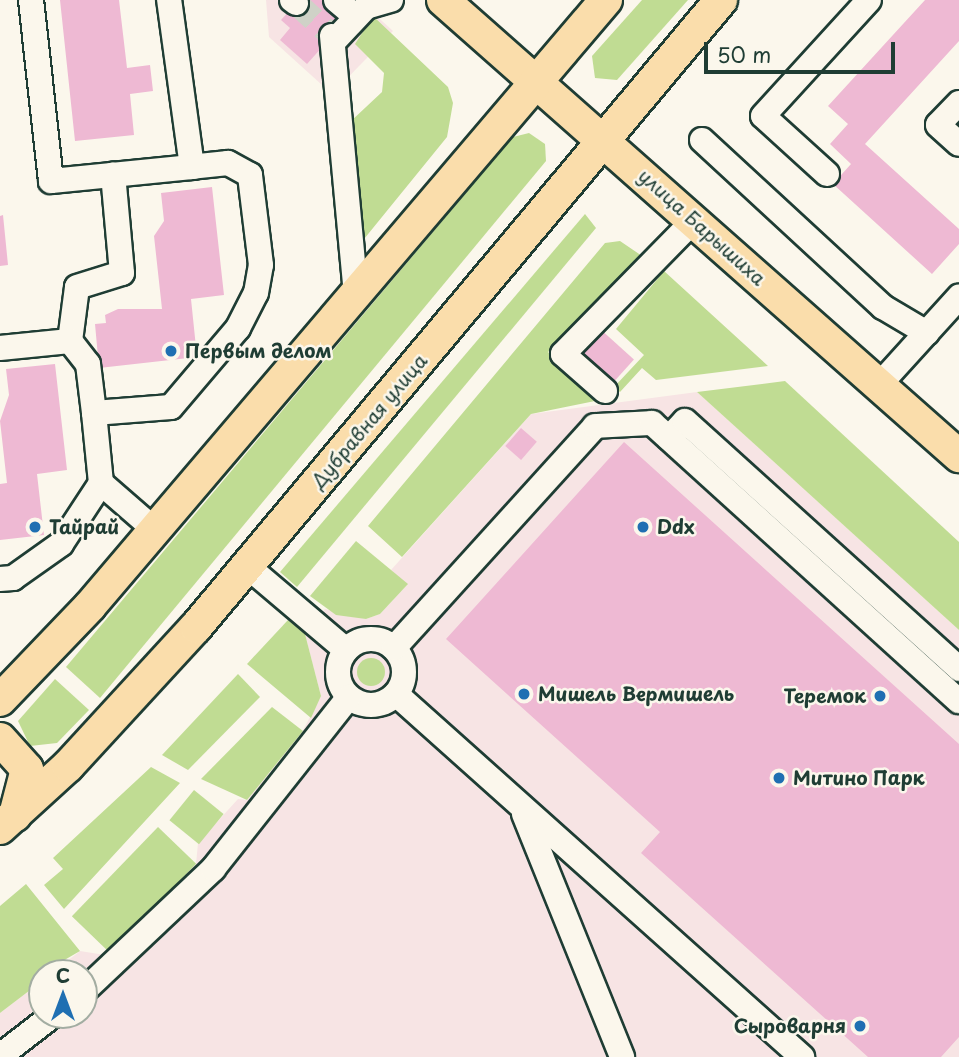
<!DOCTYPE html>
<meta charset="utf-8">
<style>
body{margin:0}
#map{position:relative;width:959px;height:1057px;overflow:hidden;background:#fbf7ec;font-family:"Playpen Sans",sans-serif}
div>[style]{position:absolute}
.built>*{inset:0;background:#f7e4e4}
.green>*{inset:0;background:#c0dc93;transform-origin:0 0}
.round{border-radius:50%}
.building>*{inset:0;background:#eeb9d3;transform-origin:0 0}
.minor-tunnel>*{height:24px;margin-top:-12px;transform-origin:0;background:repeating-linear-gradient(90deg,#cfd2c7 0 24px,transparent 0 36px)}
.roads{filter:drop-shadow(2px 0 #1f3d34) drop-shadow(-2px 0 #1f3d34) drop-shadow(0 2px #1f3d34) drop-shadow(0 -2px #1f3d34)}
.minor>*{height:24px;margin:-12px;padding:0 12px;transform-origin:12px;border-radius:12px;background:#fbf7ec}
.minor>.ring{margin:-12px;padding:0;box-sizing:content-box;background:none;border:24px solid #fbf7ec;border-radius:50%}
.major>*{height:32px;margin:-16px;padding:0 16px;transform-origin:16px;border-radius:16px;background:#faddab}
.dots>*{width:19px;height:19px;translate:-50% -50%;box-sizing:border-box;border:4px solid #fbf7ec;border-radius:50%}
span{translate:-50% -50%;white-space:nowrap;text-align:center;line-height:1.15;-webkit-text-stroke:5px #fbf7ec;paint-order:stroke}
.street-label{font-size:19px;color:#1f3d34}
.poi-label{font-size:19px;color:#1f3d34;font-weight:700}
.left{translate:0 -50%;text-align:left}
.right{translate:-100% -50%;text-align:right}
.north{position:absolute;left:28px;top:959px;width:70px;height:70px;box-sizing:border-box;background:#fbf7ec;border:2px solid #a3ada2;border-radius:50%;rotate:0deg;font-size:19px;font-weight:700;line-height:28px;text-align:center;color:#1f3d34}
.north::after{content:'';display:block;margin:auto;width:24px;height:32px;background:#1f6fb2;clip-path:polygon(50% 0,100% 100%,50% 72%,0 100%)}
.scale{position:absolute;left:704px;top:42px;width:191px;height:32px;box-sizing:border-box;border:4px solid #1f3d34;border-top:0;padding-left:9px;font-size:21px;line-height:24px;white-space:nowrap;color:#1f3d34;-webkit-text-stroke:5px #fbf7ec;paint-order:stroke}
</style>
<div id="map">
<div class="built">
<div style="clip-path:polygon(266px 0,359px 0,393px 31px,332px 94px,269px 37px)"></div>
<div style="clip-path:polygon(697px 392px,959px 630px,959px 1057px,0 1057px,0 1013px,42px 981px,42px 1015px,84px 1015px,84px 973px,52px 973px,80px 951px,105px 955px,196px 864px,198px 843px,238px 799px,247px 800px,301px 734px,321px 696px,305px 634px,325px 609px,366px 619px,380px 614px,407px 585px,391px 570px,531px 414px)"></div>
</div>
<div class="green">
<div style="clip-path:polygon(642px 0,688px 0,617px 80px,595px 78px,592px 56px)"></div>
<div style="clip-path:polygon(373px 16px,448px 87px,453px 103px,447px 137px,360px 244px,350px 122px,382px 92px,384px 73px,355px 44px)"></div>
<div style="clip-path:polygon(529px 133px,545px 144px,546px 161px,100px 698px,66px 667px,513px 137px)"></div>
<div style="clip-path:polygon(585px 214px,596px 228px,297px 587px,280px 572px)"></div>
<div style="clip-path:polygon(620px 241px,645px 258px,548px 352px,595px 401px,531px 414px,402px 557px,368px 526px,605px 243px)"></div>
<div style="clip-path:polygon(664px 271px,768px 366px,656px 380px,642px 368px,620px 392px,614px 387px,644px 355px,616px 329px)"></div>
<div style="clip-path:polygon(785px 381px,959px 542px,959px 630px,697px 392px)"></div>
<div style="clip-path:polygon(356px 541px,408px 584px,380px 614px,366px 619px,336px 615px,310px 596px)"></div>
<div style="clip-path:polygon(288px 620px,305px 634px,321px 696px,311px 718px,247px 664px)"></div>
<div class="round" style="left:357px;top:658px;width:28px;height:28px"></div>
<div style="clip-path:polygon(238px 674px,260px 697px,188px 770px,162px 755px)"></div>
<div style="clip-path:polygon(55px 679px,89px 710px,57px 743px,30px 746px,18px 721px)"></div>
<div style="clip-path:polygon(272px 707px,303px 731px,247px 800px,201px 779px)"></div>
<div style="clip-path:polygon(151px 767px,180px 783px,64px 909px,44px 885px,63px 869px,53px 858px)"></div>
<div style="left:194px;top:790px;width:38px;height:39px;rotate:39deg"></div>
<div style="left:158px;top:827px;width:53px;height:124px;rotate:44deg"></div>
<div style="clip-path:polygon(26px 884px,80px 951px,42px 973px,42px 981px,0 1013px,0 906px)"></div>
</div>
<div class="building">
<div style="clip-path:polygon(60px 0,119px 0,127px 68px,150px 65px,153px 91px,130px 94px,134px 135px,75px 141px)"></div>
<div style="clip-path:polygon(299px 0,328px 0,348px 18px,307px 64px,280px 40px,290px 28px,281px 20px)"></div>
<div style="clip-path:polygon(925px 0,959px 0,959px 41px,865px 144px,959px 229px,959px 244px,932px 274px,833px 184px,851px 164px,830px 144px,848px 124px,828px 106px)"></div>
<div style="clip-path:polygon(212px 187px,224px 295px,191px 299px,197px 357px,99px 368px,95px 324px,106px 323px,105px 315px,118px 309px,162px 309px,154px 236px,164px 221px,161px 193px)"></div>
<div style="clip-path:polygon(3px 215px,8px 265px,0 266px,0 216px)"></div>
<div style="left:599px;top:328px;width:47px;height:34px;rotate:42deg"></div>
<div style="clip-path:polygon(55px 364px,67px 470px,37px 474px,44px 535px,0 540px,0 484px,7px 483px,0 421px,9px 395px,6px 369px)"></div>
<div style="left:521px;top:428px;width:21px;height:24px;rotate:41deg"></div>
<div style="clip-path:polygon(624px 442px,959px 744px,959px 1037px,941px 1057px,868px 1057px,641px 853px,660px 832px,446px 639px)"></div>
</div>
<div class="minor-tunnel">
<div style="left:296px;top:3px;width:49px;rotate:42.5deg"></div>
</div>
<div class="roads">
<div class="minor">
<div style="left:31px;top:0;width:182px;rotate:83.7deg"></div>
<div style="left:51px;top:181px;width:142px;rotate:-5.7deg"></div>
<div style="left:192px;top:167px;width:169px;rotate:-97.8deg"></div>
<div style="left:292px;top:0;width:5px;rotate:37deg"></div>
<div style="left:336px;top:0;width:26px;rotate:40deg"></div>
<div style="left:332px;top:36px;width:260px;rotate:84.7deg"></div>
<div style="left:336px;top:39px;width:44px;rotate:-46.8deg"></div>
<div style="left:366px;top:7px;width:26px;rotate:-16deg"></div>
<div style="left:959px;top:103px;width:30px;rotate:134deg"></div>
<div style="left:938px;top:125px;width:28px;rotate:42deg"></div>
<div style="left:702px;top:140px;width:246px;rotate:42.7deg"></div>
<div style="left:883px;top:307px;width:51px;rotate:30.6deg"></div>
<div style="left:827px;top:174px;width:86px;rotate:-137.8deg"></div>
<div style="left:763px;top:116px;width:157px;rotate:-47.6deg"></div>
<div style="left:70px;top:341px;width:54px;rotate:-82.6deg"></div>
<div style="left:77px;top:287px;width:47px;rotate:-17.3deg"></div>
<div style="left:122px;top:273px;width:99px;rotate:-95.2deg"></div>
<div style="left:0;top:348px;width:70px;rotate:-5.7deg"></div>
<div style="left:70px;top:341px;width:29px;rotate:52deg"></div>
<div style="left:88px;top:364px;width:49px;rotate:83deg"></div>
<div style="left:880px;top:384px;width:118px;rotate:-47.8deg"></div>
<div style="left:605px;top:391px;width:56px;rotate:-138.6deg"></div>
<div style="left:563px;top:354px;width:187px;rotate:-45.6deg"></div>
<div style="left:669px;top:438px;width:23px;rotate:-47deg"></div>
<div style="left:685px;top:421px;width:370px;rotate:42.1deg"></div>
<div style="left:155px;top:530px;width:72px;rotate:-139deg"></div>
<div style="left:101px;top:483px;width:70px;rotate:-95.7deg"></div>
<div style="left:94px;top:413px;width:77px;rotate:-4.5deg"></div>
<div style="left:171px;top:407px;width:104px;rotate:-49.7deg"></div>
<div style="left:238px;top:328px;width:39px;rotate:-63deg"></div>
<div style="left:256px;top:293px;width:28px;rotate:-80deg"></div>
<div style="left:261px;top:265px;width:91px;rotate:-97deg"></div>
<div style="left:250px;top:175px;width:25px;rotate:-151deg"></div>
<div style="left:228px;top:163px;width:36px;rotate:174deg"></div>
<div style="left:247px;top:566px;width:130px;rotate:40.3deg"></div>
<div style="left:0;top:579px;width:13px;rotate:-4deg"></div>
<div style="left:13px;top:578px;width:59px;rotate:-35.3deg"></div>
<div style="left:61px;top:544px;width:73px;rotate:-56.7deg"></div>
<div class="ring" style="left:338px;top:639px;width:42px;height:42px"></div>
<div style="left:394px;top:648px;width:299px;rotate:-47.8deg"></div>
<div style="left:595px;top:426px;width:57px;rotate:-3deg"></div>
<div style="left:652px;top:423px;width:414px;rotate:42.2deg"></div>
<div style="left:396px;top:694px;width:545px;rotate:41.8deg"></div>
<div style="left:524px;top:814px;width:262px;rotate:68deg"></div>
<div style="left:84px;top:991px;width:178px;rotate:-43.4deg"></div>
<div style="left:213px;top:869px;width:219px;rotate:-51.7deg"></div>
<div style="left:0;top:1056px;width:67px;rotate:-37.7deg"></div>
</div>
<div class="major">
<div style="left:443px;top:0;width:689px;rotate:41.47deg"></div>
<div style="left:0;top:700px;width:130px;rotate:-46.2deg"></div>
<div style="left:90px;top:606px;width:796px;rotate:-49.59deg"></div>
<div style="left:0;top:739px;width:40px;rotate:48deg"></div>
<div style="left:27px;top:769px;width:48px;rotate:104.6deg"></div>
<div style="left:0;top:828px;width:92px;rotate:-42.4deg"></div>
<div style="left:68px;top:766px;width:189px;rotate:-47.4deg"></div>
<div style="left:196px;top:627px;width:818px;rotate:-50.06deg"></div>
</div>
</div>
<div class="dots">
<div style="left:171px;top:351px;background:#1f6fb2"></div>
<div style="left:35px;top:527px;background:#1f6fb2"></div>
<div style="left:643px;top:527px;background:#1f6fb2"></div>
<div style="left:524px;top:694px;background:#1f6fb2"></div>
<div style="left:880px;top:696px;background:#1f6fb2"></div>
<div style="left:779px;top:778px;background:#1f6fb2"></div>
<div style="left:860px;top:1026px;background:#1f6fb2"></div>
</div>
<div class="street-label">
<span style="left:702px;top:227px;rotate:42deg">улица Барышиха</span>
<span style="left:369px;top:421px;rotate:-50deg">Дубравная улица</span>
</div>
<div class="poi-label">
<span class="left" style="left:185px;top:351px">Первым делом</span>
<span class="left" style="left:49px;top:527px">Тайрай</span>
<span class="left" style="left:657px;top:527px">Ddx</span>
<span class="left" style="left:538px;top:694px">Мишель Вермишель</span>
<span class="right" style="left:866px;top:696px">Теремок</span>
<span class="left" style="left:793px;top:778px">Митино Парк</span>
<span class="right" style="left:846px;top:1026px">Сыроварня</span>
</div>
<div class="north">С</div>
<div class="scale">50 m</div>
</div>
